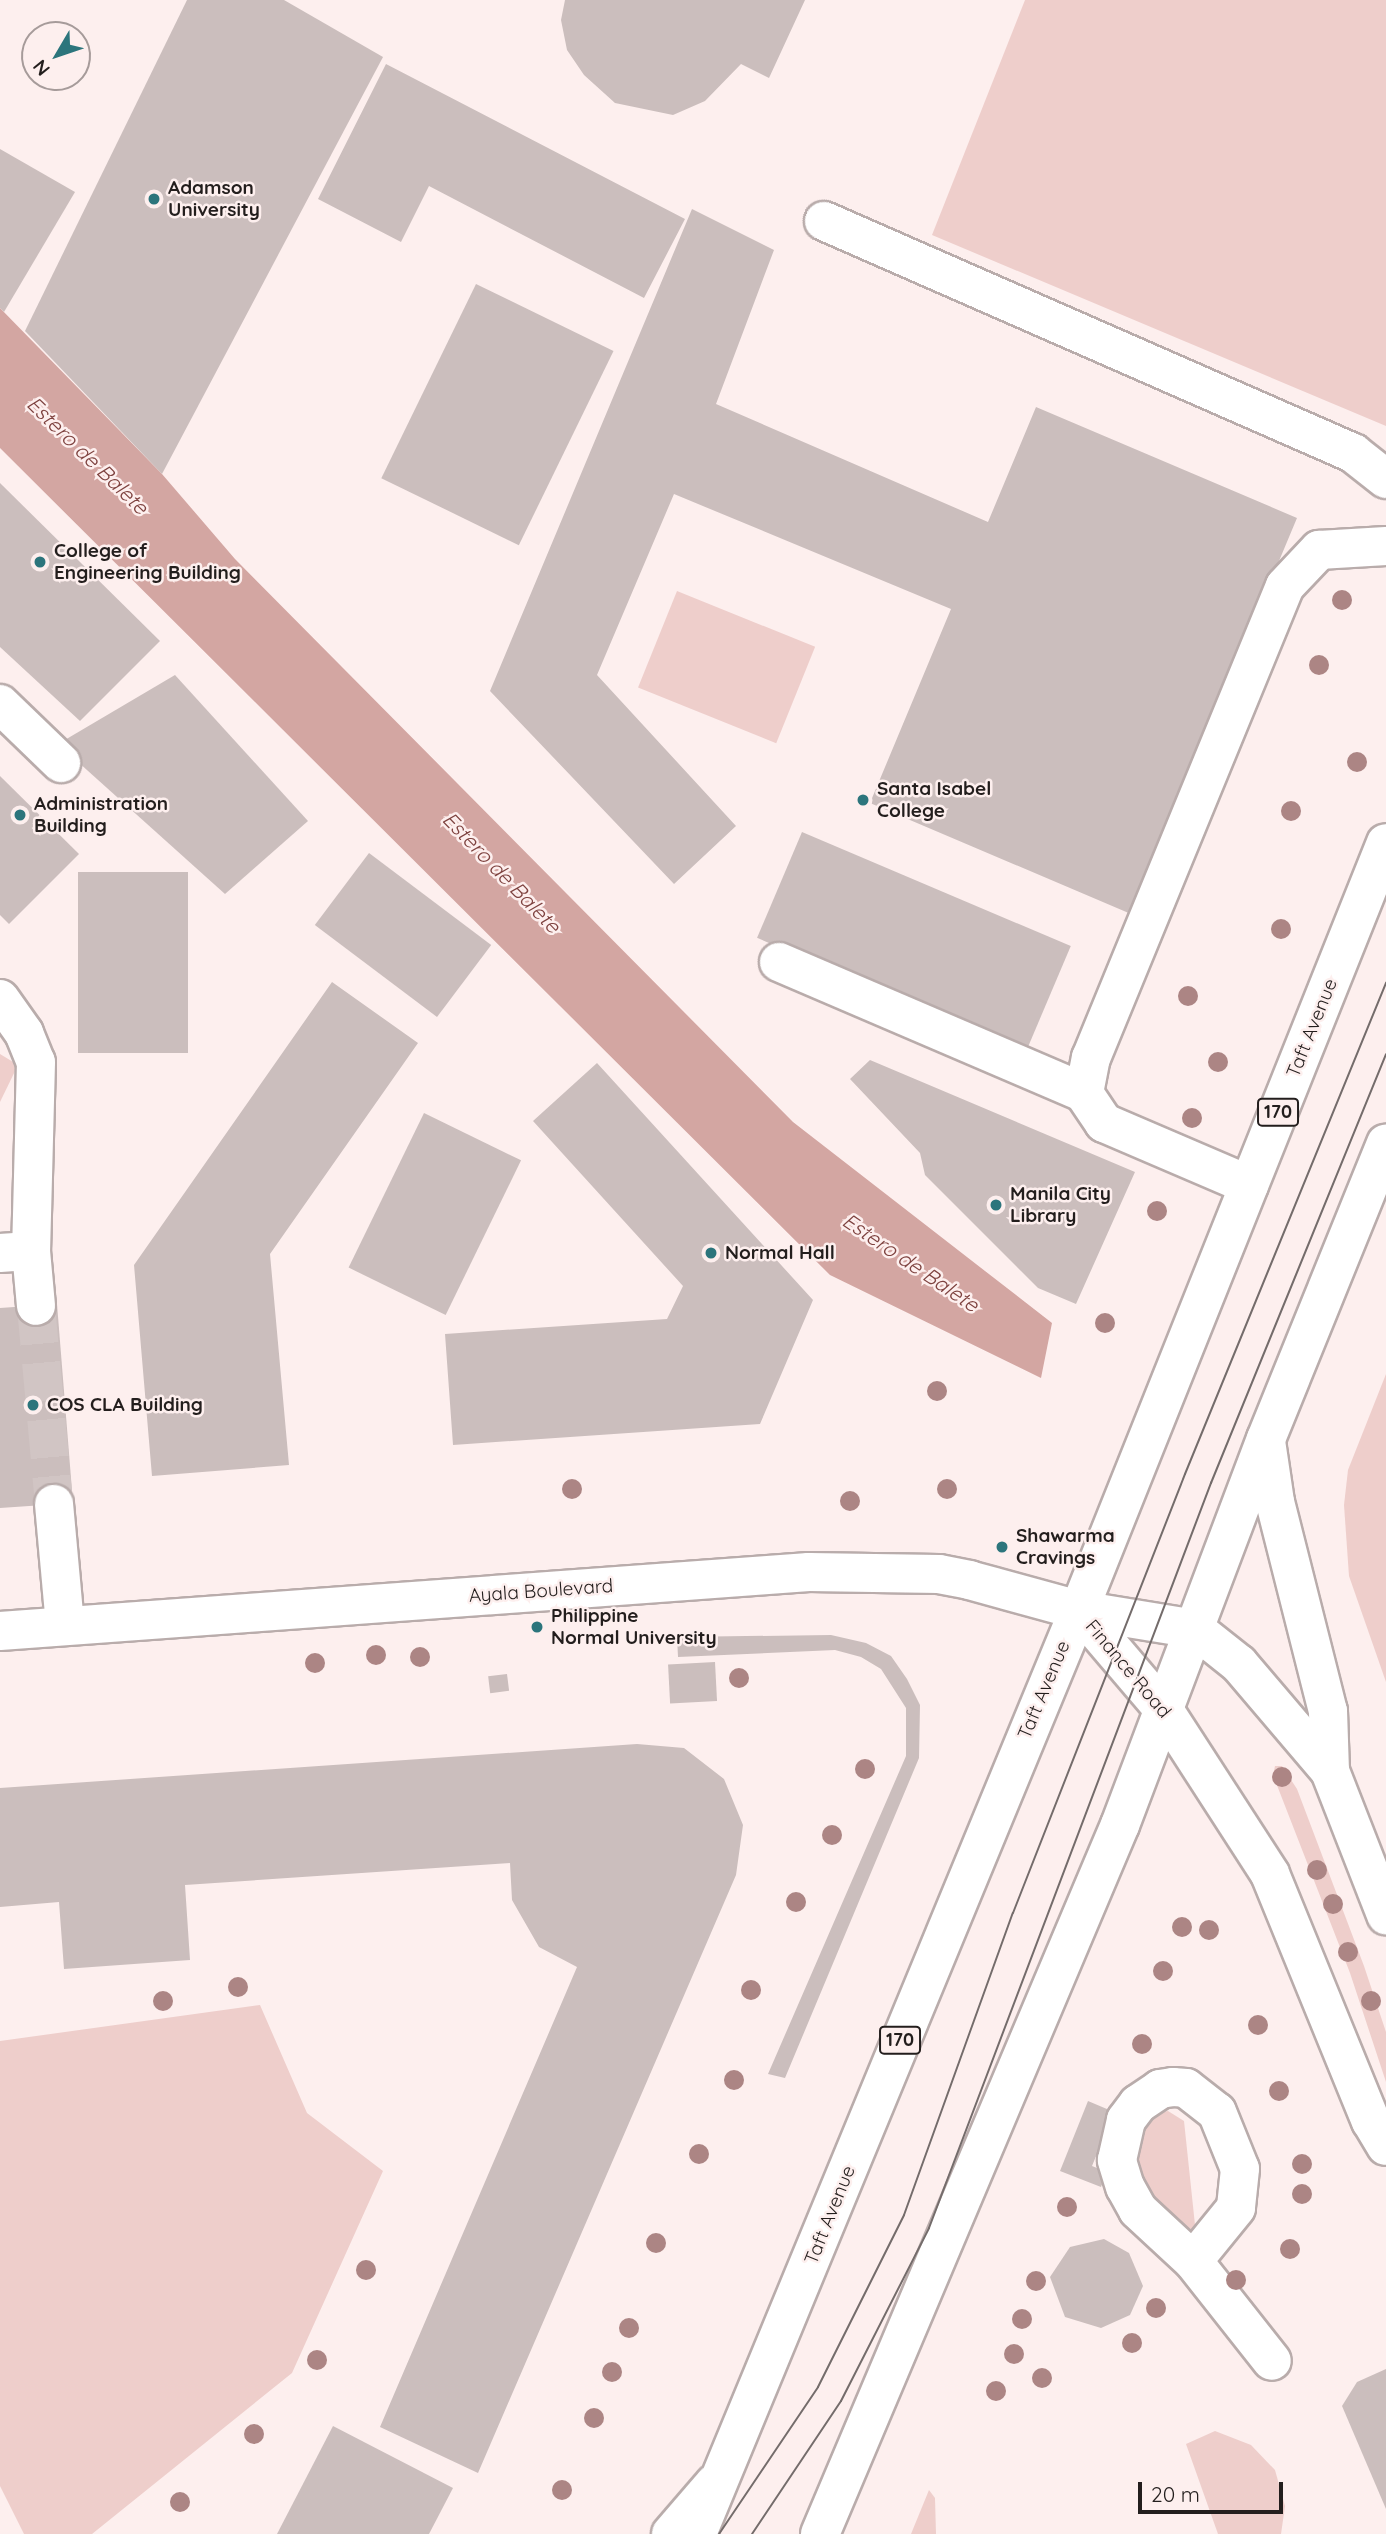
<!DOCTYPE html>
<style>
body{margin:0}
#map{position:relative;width:1386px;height:2534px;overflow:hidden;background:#fdefee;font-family:Quicksand,sans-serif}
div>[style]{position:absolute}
.green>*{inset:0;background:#eececb;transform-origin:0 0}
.water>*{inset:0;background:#d3a6a2}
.building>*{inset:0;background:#cbbebd;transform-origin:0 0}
.minor-tunnel>*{height:38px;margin-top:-19px;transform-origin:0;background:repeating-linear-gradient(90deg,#d1c5c4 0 38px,transparent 0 57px)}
.roads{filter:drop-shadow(2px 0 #b9acab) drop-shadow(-2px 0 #b9acab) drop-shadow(0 2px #b9acab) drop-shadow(0 -2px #b9acab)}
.minor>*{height:38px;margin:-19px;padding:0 19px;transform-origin:19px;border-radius:19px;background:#fff}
.major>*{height:38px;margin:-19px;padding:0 19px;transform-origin:19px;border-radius:19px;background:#fff}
.tram>*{height:2px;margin:-1px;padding:0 1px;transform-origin:1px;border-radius:1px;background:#746c6b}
.trees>*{width:20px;height:20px;margin:-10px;border-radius:50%;background:#ac8584}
.dots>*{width:19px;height:19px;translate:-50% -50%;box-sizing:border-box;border:4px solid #fdefee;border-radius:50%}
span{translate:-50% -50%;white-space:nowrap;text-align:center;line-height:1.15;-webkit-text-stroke:5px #fdefee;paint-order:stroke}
.shield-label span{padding:2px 5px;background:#fdefee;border:2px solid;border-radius:5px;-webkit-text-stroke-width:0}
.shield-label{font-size:18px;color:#231e1d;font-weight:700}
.poi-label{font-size:19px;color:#231e1d;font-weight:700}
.left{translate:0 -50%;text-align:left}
.street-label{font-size:19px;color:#231e1d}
.water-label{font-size:21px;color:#7e423f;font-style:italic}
.north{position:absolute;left:21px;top:21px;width:70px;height:70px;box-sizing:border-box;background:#fdefee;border:2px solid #a69b9a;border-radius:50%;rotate:231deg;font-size:19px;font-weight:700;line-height:28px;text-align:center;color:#231e1d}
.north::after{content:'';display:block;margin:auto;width:24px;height:32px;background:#2c757c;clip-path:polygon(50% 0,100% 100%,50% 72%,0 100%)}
.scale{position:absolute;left:1138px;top:2482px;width:145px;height:32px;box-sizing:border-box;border:4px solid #231e1d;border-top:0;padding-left:9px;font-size:21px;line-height:24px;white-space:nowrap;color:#231e1d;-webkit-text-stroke:5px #fdefee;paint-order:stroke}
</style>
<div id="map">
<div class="green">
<div style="clip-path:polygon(1025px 0,1386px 0,1386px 426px,932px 235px)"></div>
<div style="left:677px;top:591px;width:149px;height:104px;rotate:22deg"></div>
<div style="clip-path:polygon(0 1054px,18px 1065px,0 1102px)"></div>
<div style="clip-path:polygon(1386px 1374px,1386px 1682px,1349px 1576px,1344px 1505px,1348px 1470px)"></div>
<div style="clip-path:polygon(1275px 1766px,1282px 1766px,1297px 1789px,1364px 1966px,1386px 2032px,1386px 2082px,1350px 1973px,1273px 1775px)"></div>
<div style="clip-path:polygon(260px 2005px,307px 2113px,383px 2171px,292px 2373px,92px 2534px,24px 2534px,0 2486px,0 2041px)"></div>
<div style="clip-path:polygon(1168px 2111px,1184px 2121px,1195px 2225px,1190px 2235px,1180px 2233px,1130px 2165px,1140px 2127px,1157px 2113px)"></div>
<div style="clip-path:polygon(1215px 2431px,1251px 2445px,1275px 2470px,1285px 2506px,1281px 2534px,1218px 2534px,1186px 2444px)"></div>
<div style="clip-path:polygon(929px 2490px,935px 2498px,936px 2534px,911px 2534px)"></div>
</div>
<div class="water">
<div style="clip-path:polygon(0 308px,162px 474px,235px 559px,793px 1122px,1052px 1323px,1041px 1378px,830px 1275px,0 448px)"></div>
</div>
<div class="building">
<div style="clip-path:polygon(187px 0,284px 0,383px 57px,162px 474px,25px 331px)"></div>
<div style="clip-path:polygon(565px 0,805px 0,769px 78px,741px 64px,705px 101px,673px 115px,615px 103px,584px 75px,567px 50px,561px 20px)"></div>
<div style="clip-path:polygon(386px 64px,685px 219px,644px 298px,429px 186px,401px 242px,318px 199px)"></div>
<div style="clip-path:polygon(0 149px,75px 192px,4px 312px,0 308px)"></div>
<div style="clip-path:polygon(692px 209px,774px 250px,716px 404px,988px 522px,1036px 407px,1297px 518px,1131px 914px,870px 803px,951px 609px,674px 494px,597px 675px,736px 826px,674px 884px,490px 691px)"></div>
<div style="left:476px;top:284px;width:153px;height:216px;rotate:26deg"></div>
<div style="clip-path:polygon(0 483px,160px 641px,80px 721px,0 647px)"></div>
<div style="clip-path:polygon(175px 675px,308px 821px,225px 894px,58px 744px)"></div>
<div style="clip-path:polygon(0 776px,79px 854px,9px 924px,0 915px)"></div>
<div style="left:802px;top:832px;width:292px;height:115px;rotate:23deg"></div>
<div style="left:369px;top:853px;width:153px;height:90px;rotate:37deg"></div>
<div style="left:78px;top:872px;width:110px;height:181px"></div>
<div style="clip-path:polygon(332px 982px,418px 1043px,270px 1254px,289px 1465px,152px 1476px,134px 1265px)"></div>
<div style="clip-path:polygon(870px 1060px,1135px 1172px,1076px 1304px,1038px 1288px,925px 1175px,920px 1153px,850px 1079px)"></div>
<div style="clip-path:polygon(597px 1063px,813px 1300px,760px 1424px,453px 1445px,445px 1334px,667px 1319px,683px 1286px,533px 1121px)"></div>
<div style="left:424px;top:1113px;width:108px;height:172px;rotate:26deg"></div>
<div style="clip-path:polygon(57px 1304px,73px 1503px,0 1508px,0 1308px)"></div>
<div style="clip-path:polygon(831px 1635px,866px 1643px,891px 1656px,907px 1679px,920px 1705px,919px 1758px,785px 2078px,768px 2074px,906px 1756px,906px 1708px,881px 1669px,861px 1657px,835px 1650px,678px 1657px,677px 1637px)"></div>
<div style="left:715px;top:1662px;width:39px;height:47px;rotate:87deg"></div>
<div style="left:507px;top:1674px;width:17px;height:19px;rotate:83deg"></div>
<div style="clip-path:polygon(637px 1744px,684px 1748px,724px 1779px,743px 1825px,736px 1875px,478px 2473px,380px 2427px,577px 1967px,539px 1947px,512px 1900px,510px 1863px,185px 1885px,190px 1960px,64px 1969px,59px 1902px,0 1907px,0 1788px)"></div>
<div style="clip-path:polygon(1088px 2101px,1114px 2112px,1092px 2166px,1107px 2172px,1101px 2187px,1060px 2171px)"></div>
<div style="clip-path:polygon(1104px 2239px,1129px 2253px,1143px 2286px,1130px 2315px,1101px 2328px,1065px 2317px,1050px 2277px,1070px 2247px)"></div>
<div style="clip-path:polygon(1386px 2369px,1386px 2509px,1342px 2406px,1357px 2382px)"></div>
<div style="clip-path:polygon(333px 2426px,453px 2488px,429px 2534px,277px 2534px)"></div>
</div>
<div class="minor-tunnel">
<div style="left:36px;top:1306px;width:199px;rotate:84.8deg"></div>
</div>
<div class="roads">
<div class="minor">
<div style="left:824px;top:221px;width:578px;rotate:23.68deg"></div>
<div style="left:1353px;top:453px;width:42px;rotate:38.2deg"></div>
<div style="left:0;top:704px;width:85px;rotate:44deg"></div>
<div style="left:779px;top:962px;width:332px;rotate:23.2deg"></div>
<div style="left:0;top:999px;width:42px;rotate:54.8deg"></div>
<div style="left:24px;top:1033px;width:31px;rotate:68deg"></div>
<div style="left:36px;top:1062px;width:189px;rotate:91.5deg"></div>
<div style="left:1249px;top:1185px;width:158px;rotate:-156.8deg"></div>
<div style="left:1104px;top:1123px;width:36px;rotate:-124deg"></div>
<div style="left:1084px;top:1093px;width:36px;rotate:-79deg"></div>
<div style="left:1091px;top:1058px;width:510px;rotate:-67.66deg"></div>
<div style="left:1285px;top:586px;width:50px;rotate:-46.6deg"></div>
<div style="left:1319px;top:550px;width:67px;rotate:-3.4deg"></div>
<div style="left:0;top:1253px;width:31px;rotate:-4deg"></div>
<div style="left:31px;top:1251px;width:55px;rotate:84.8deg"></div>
<div style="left:54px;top:1504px;width:122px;rotate:84.8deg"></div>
<div style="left:1193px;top:2261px;width:75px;rotate:-137.2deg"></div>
<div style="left:1138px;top:2210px;width:26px;rotate:-119deg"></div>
<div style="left:1125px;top:2187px;width:28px;rotate:-107deg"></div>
<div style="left:1117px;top:2160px;width:41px;rotate:-77.3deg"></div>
<div style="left:1126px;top:2120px;width:20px;rotate:-53deg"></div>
<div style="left:1138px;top:2104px;width:27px;rotate:-34deg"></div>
<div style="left:1160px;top:2089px;width:13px;rotate:-9deg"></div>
<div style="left:1173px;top:2087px;width:13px;rotate:4deg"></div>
<div style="left:1186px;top:2088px;width:39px;rotate:38deg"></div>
<div style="left:1217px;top:2112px;width:61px;rotate:68deg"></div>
<div style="left:1240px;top:2169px;width:39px;rotate:96deg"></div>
<div style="left:1236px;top:2208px;width:68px;rotate:129.1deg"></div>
<div style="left:1193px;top:2261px;width:127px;rotate:51.7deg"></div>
<div style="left:671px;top:2534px;width:66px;rotate:-49.3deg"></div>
</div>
<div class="major">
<div style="left:1266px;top:1441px;width:62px;rotate:81.6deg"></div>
<div style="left:1275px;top:1502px;width:216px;rotate:75.8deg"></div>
<div style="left:1328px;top:1711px;width:60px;rotate:88.1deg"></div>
<div style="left:1079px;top:1610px;width:131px;rotate:49.6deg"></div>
<div style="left:1164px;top:1710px;width:195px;rotate:57.1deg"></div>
<div style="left:1270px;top:1874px;width:267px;rotate:67.8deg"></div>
<div style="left:1371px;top:2121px;width:29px;rotate:59deg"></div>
<div style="left:0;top:1631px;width:811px;rotate:-4.17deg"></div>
<div style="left:809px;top:1572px;width:130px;rotate:0.9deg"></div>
<div style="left:939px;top:1574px;width:31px;rotate:11deg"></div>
<div style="left:969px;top:1580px;width:114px;rotate:15.3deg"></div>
<div style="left:1079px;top:1610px;width:118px;rotate:9.3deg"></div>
<div style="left:1195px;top:1629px;width:56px;rotate:38.5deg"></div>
<div style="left:1239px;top:1664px;width:140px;rotate:49.6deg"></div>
<div style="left:1330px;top:1771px;width:155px;rotate:68.7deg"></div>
<div style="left:697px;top:2534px;width:1000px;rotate:-67.54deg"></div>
<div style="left:1079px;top:1610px;width:826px;rotate:-68.19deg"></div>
<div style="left:820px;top:2534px;width:770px;rotate:-67.07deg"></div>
<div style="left:1120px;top:1825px;width:413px;rotate:-69.3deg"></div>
<div style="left:1266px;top:1439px;width:319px;rotate:-67.9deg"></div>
</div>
</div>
<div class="tram">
<div style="left:719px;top:2534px;width:177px;rotate:-56deg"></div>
<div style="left:818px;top:2387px;width:192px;rotate:-63.4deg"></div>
<div style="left:904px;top:2215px;width:321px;rotate:-70.2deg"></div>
<div style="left:1013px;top:1913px;width:471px;rotate:-68.6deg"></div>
<div style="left:1185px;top:1474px;width:531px;rotate:-67.74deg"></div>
<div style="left:752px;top:2534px;width:160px;rotate:-56.2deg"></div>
<div style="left:841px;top:2401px;width:194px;rotate:-63deg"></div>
<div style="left:929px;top:2228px;width:797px;rotate:-69.27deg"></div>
<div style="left:1211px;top:1483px;width:463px;rotate:-67.8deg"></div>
</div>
<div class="trees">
<div style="left:1342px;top:600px"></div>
<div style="left:1319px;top:665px"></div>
<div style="left:1357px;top:762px"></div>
<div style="left:1291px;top:811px"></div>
<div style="left:1281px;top:929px"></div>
<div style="left:1188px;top:996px"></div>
<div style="left:1218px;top:1062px"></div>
<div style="left:1192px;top:1118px"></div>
<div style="left:1157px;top:1211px"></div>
<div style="left:1105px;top:1323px"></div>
<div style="left:937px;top:1391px"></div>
<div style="left:572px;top:1489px"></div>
<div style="left:947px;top:1489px"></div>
<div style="left:850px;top:1501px"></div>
<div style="left:376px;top:1655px"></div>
<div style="left:420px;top:1657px"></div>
<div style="left:315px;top:1663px"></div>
<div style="left:739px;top:1678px"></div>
<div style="left:865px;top:1769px"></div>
<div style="left:1282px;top:1777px"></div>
<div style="left:832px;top:1835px"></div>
<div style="left:1317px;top:1870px"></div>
<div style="left:796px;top:1902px"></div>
<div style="left:1333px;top:1904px"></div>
<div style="left:1182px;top:1927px"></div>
<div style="left:1209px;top:1930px"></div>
<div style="left:1348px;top:1952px"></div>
<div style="left:1163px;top:1971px"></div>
<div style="left:238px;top:1987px"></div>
<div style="left:751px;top:1990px"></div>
<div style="left:163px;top:2001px"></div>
<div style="left:1371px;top:2001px"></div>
<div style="left:1258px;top:2025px"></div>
<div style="left:1142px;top:2044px"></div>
<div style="left:734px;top:2080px"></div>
<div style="left:1279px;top:2091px"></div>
<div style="left:699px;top:2154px"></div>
<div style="left:1302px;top:2164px"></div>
<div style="left:1302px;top:2194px"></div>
<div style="left:1067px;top:2207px"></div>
<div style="left:656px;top:2243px"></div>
<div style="left:1290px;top:2249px"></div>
<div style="left:366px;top:2270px"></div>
<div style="left:1236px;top:2280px"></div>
<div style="left:1036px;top:2281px"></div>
<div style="left:1156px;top:2308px"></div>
<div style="left:1022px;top:2319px"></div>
<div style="left:629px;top:2328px"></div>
<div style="left:1132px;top:2343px"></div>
<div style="left:1014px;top:2354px"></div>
<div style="left:317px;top:2360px"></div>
<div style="left:612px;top:2372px"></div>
<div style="left:1042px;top:2378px"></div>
<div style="left:996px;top:2391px"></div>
<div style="left:594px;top:2418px"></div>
<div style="left:254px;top:2434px"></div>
<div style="left:562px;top:2490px"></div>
<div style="left:180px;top:2502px"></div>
</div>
<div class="dots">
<div style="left:154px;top:199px;background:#2c757c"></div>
<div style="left:40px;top:562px;background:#2c757c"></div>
<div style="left:863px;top:800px;background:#2c757c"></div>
<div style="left:20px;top:815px;background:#2c757c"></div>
<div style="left:996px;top:1205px;background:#2c757c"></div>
<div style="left:711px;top:1253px;background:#2c757c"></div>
<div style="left:33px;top:1405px;background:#2c757c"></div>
<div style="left:1002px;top:1547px;background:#2c757c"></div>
<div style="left:537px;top:1627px;background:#2c757c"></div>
</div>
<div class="shield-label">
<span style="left:1278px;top:1112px">170</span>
<span style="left:900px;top:2040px">170</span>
</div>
<div class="poi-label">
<span class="left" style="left:168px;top:199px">Adamson<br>University</span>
<span class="left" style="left:54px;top:562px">College of<br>Engineering Building</span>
<span class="left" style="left:877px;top:800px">Santa Isabel<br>College</span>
<span class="left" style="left:34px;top:815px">Administration<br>Building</span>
<span class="left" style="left:1010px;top:1205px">Manila City<br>Library</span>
<span class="left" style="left:725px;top:1253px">Normal Hall</span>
<span class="left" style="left:47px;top:1405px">COS CLA Building</span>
<span class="left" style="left:1016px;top:1547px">Shawarma<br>Cravings</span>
<span class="left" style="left:551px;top:1627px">Philippine<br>Normal University</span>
</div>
<div class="street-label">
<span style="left:1312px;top:1028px;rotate:-68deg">Taft Avenue</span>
<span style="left:541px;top:1591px;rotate:-4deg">Ayala Boulevard</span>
<span style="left:1128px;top:1669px;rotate:50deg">Finance Road</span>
<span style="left:1044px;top:1690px;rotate:-67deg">Taft Avenue</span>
<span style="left:830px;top:2215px;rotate:-68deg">Taft Avenue</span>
</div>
<div class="water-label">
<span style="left:88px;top:455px;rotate:44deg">Estero de Balete</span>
<span style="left:502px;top:872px;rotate:46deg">Estero de Balete</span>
<span style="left:911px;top:1262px;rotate:34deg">Estero de Balete</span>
</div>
<div class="north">N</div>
<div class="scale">20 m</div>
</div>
